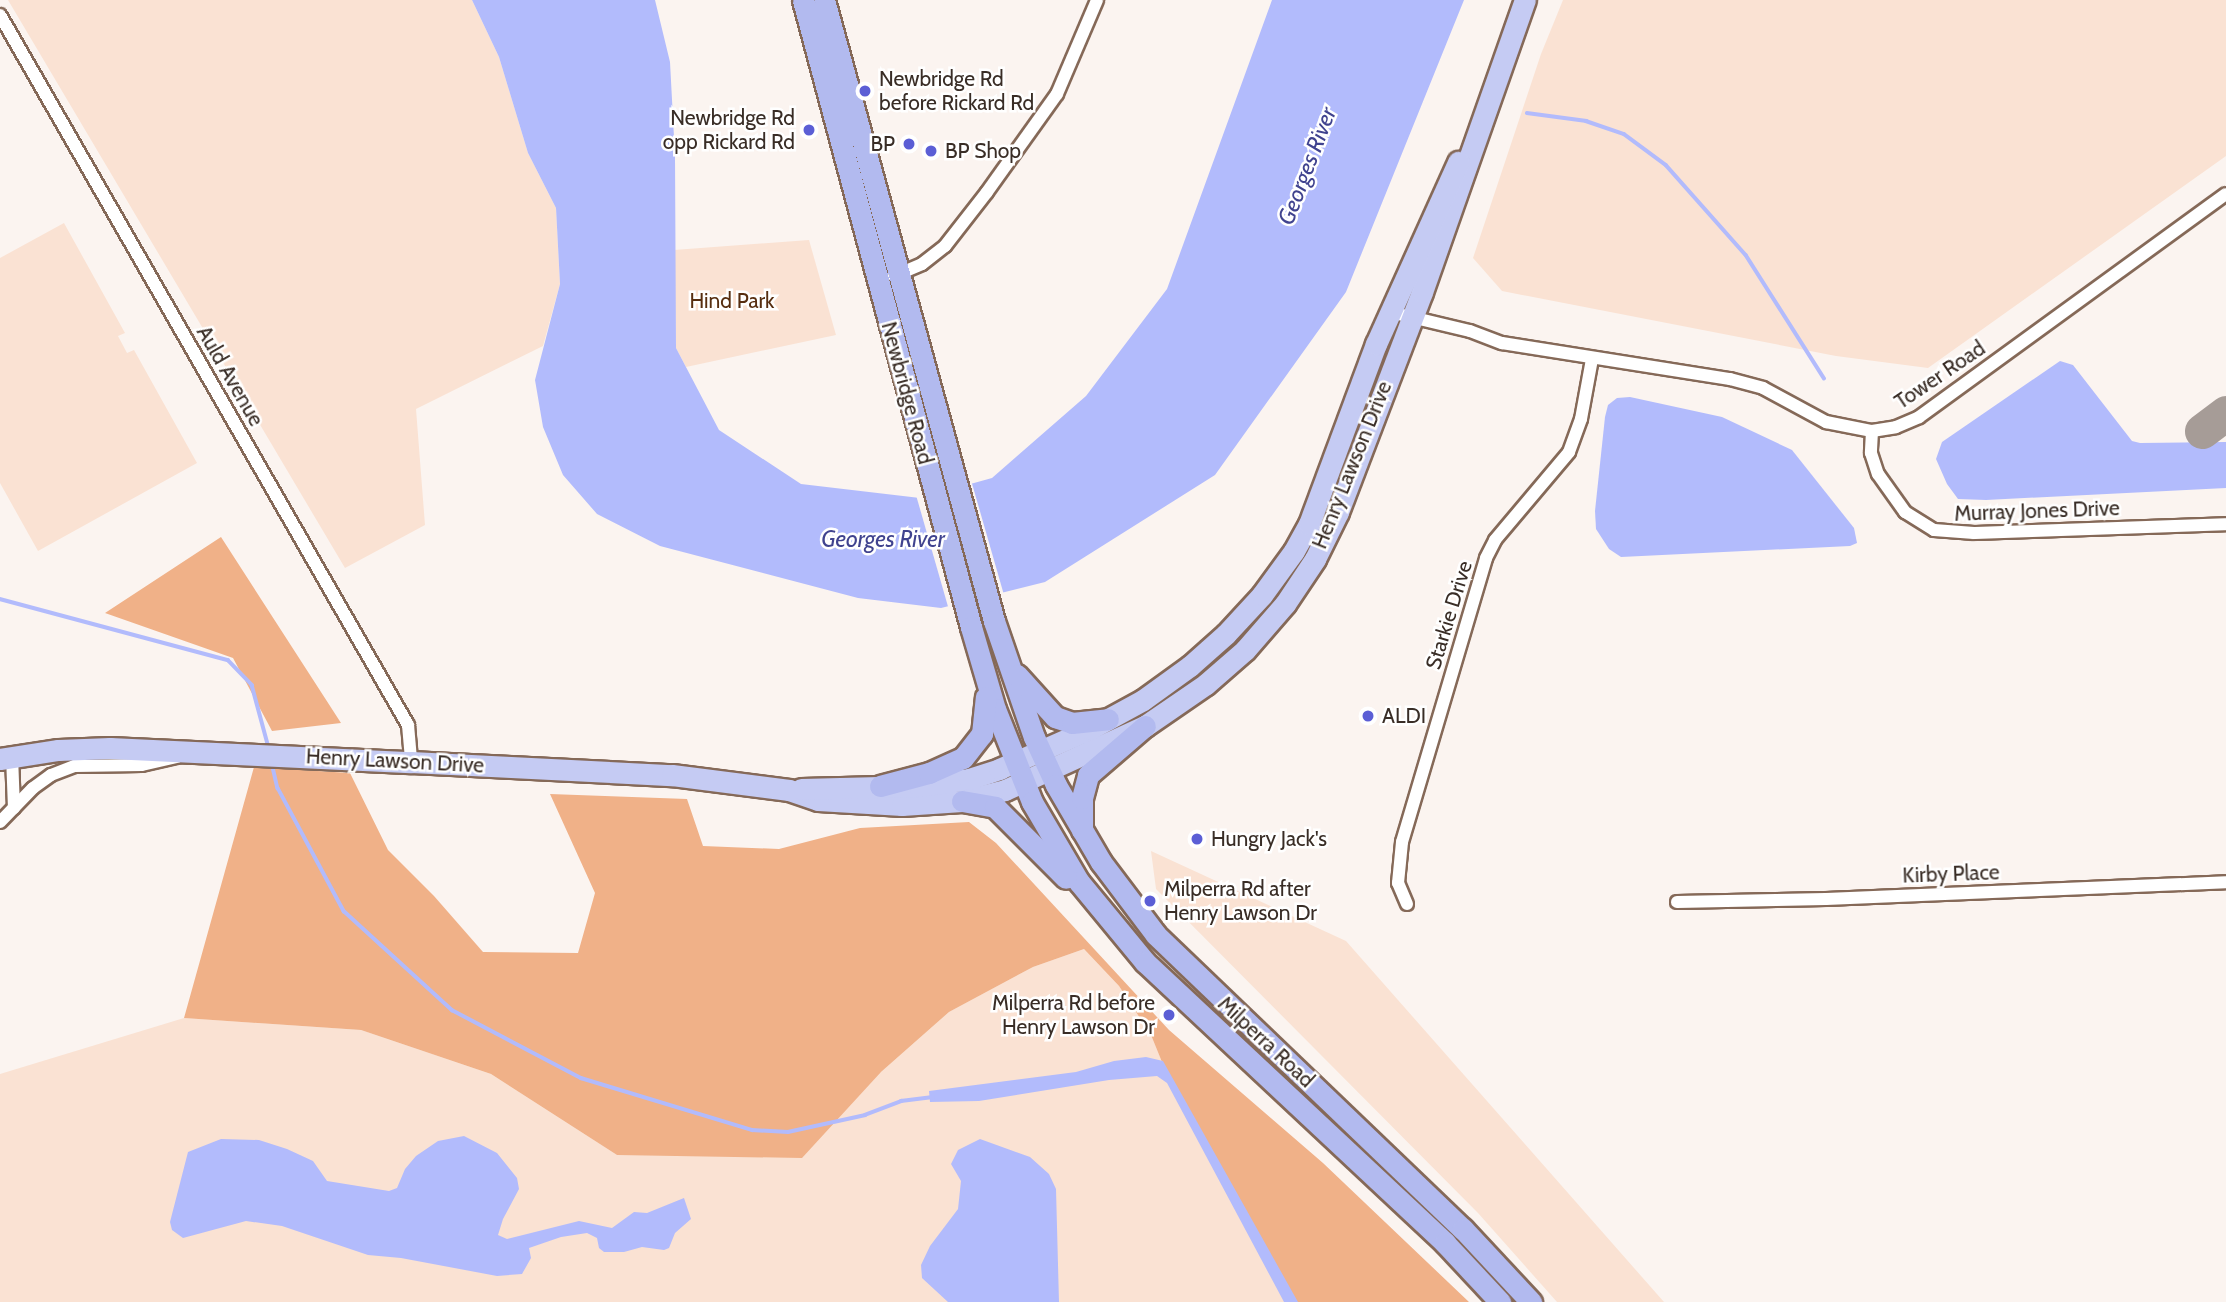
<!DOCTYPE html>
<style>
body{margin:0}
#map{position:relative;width:2226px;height:1302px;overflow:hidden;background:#fbf4f0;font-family:Cabin,sans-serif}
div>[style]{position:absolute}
.green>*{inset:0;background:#fae2d3}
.forest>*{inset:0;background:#f0b188}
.water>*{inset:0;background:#b2bbfc}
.pier>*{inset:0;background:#fbf4f0;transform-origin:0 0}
.stream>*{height:3.5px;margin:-1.75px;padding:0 1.75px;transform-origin:1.75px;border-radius:1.75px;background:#b2bbfc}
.taxiway>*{height:35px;margin:-17.5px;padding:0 17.5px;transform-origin:17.5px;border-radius:17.5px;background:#a69c97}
.roads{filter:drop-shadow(2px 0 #856958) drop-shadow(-2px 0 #856958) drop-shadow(0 2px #856958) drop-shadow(0 -2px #856958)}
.minor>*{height:12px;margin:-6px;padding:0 6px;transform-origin:6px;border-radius:6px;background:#fff}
.primary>*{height:21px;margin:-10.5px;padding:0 10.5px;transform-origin:10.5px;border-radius:10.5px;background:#c5cbf3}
.trunk>*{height:21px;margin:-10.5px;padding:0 10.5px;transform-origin:10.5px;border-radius:10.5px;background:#b2baef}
.dots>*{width:19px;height:19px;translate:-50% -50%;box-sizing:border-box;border:4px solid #fff;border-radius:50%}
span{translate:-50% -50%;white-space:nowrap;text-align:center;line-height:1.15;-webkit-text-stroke:5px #fff;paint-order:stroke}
.poi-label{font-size:21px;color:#392d26}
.left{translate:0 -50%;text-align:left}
.right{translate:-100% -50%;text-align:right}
.park-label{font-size:21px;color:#572e10}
.street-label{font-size:21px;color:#392d26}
.water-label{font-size:23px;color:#40438f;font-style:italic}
</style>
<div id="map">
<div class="green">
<div style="clip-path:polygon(8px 0,472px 0,499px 57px,528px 153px,556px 208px,560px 284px,543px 346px,416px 409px,425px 525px,345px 568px)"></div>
<div style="clip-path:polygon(1563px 0,2226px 0,2226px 156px,1928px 368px,1836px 356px,1502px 291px,1473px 258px,1541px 54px)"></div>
<div style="clip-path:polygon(64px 223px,125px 333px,118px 336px,127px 353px,134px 350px,197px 463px,38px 551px,0 483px,0 258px)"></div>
<div style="clip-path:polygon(809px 240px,836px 335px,686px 367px,676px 348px,674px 250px)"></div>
<div style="clip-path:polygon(1151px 851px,1346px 941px,1664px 1302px,1557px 1302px,1478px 1213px,1156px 889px)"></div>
<div style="clip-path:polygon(1084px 949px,1119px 986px,1151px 1035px,1164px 1067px,1289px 1302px,0 1302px,0 1074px,184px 1018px,361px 1030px,491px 1074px,617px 1155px,881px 1072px,949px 1012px,1033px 967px)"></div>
</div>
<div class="forest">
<div style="clip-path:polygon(221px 537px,341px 723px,272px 731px,233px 658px,105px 613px)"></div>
<div style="clip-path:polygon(254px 767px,350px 773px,388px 850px,434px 896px,483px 952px,578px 953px,595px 893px,550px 794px,687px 799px,703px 846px,779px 849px,860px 828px,969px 822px,996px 843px,1169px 1030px,1323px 1163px,1469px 1302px,1289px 1302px,1164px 1067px,1151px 1035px,1119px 986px,1084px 949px,1033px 967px,949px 1012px,881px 1072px,802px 1158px,617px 1155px,491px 1074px,361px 1030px,184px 1018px)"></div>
</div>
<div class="water">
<div style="clip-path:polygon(472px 0,655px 0,670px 62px,675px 156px,676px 348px,719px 430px,801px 484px,920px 498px,992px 478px,1086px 396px,1167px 289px,1272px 0,1464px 0,1346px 292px,1215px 475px,1045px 582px,941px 608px,858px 598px,660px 546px,597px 514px,563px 475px,543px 427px,535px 380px,560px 284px,556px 208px,528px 153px,499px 57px)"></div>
<div style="clip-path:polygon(2060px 361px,2073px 365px,2132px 441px,2140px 443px,2226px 442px,2226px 488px,1986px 500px,1958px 499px,1947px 484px,1936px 459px,1942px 442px)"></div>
<div style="clip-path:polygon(1630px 397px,1722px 417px,1792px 450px,1854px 528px,1857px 543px,1850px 546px,1621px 557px,1609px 549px,1596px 529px,1595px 511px,1605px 417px,1608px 405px,1617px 398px)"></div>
<div style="clip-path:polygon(1146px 1057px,1163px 1061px,1298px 1302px,1284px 1302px,1167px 1083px,1157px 1076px,1109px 1080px,979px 1101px,930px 1102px,929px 1091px,1076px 1072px,1114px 1061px)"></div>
<div style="clip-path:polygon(464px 1136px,497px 1153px,517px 1178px,519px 1189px,503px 1219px,498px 1235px,507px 1239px,579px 1221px,612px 1228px,634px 1212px,647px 1213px,684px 1198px,691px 1219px,675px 1233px,669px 1248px,664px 1250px,642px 1247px,624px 1252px,604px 1252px,599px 1248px,597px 1238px,587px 1233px,561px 1237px,529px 1248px,531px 1258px,522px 1274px,497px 1276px,401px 1258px,368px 1255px,282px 1226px,246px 1221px,183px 1238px,172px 1230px,170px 1222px,188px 1152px,221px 1139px,259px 1140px,287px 1149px,313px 1161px,327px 1181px,389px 1191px,397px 1188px,405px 1169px,416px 1156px,438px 1141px)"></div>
<div style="clip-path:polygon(980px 1139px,1030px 1157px,1049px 1174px,1056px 1189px,1059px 1302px,948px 1302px,922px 1278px,921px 1265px,930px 1246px,958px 1209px,961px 1181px,951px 1164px,958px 1150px)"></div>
</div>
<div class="pier">
<div style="left:971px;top:480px;width:121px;height:57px;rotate:74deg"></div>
</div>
<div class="stream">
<div style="left:1527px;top:113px;width:60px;rotate:7.7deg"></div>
<div style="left:1586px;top:121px;width:40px;rotate:18.9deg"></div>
<div style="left:1624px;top:134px;width:52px;rotate:36.4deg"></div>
<div style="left:1666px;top:165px;width:120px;rotate:48.4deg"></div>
<div style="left:1746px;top:255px;width:146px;rotate:57.6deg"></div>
<div style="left:0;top:599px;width:236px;rotate:15deg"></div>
<div style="left:228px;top:660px;width:35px;rotate:46deg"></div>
<div style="left:252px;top:685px;width:65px;rotate:74.9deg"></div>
<div style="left:272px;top:763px;width:26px;rotate:77deg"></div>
<div style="left:278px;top:788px;width:140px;rotate:61.8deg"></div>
<div style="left:344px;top:911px;width:147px;rotate:42.5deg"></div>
<div style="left:452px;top:1010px;width:146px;rotate:27.8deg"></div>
<div style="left:581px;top:1078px;width:179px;rotate:16.9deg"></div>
<div style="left:752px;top:1130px;width:36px;rotate:3deg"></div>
<div style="left:788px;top:1132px;width:79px;rotate:-12.4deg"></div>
<div style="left:865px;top:1115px;width:39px;rotate:-21deg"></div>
<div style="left:901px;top:1101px;width:32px;rotate:-7deg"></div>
</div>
<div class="taxiway">
<div style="left:2202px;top:431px;width:30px;rotate:-37deg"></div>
</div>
<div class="roads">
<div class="minor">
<div style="left:0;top:15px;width:819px;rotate:60.12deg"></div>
<div style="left:408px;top:725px;width:37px;rotate:85deg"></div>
<div style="left:894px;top:276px;width:30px;rotate:-23deg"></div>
<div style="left:922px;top:264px;width:29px;rotate:-38deg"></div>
<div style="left:945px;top:246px;width:68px;rotate:-52.1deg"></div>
<div style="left:987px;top:192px;width:120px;rotate:-54.5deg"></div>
<div style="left:1057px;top:94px;width:102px;rotate:-66.9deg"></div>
<div style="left:1390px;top:312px;width:82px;rotate:13.4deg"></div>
<div style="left:1470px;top:331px;width:34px;rotate:21deg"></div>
<div style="left:1502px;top:343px;width:231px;rotate:9deg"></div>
<div style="left:1730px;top:379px;width:34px;rotate:15deg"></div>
<div style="left:1763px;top:388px;width:72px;rotate:28.4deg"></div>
<div style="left:1826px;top:422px;width:47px;rotate:11.1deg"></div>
<div style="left:1872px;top:431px;width:24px;rotate:-9deg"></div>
<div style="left:1896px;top:427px;width:25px;rotate:-23deg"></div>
<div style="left:1919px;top:417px;width:379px;rotate:-36deg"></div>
<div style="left:1872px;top:431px;width:22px;rotate:93deg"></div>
<div style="left:1871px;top:453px;width:22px;rotate:72deg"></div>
<div style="left:1878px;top:474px;width:47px;rotate:54.6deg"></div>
<div style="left:1905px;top:512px;width:34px;rotate:32deg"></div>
<div style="left:1934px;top:530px;width:40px;rotate:4.3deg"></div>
<div style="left:1974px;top:533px;width:252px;rotate:-2deg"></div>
<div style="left:12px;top:756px;width:52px;rotate:87.8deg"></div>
<div style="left:0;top:822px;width:47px;rotate:-45.9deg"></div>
<div style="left:33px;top:788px;width:22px;rotate:-36deg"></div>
<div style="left:51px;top:775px;width:26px;rotate:-21deg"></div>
<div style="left:75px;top:766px;width:67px;rotate:-0.9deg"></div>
<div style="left:142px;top:765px;width:37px;rotate:-13deg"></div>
<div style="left:1677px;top:902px;width:149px;rotate:-1.2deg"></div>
<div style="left:1826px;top:899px;width:400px;rotate:-2.4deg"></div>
<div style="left:1407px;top:904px;width:23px;rotate:-113deg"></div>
<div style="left:1398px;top:883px;width:41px;rotate:-84.4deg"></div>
<div style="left:1402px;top:842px;width:296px;rotate:-73.5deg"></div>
<div style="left:1486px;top:558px;width:20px;rotate:-63deg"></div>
<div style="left:1495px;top:540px;width:115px;rotate:-49.9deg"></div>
<div style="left:1569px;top:452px;width:35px;rotate:-70deg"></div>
<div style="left:1581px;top:419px;width:61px;rotate:-79.6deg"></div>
</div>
<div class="primary">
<div style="left:0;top:759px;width:59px;rotate:-8.8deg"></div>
<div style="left:58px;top:750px;width:52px;rotate:-2.2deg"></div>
<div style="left:110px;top:748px;width:301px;rotate:2.7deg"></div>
<div style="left:411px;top:762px;width:261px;rotate:2.9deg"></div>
<div style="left:672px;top:775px;width:118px;rotate:7.3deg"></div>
<div style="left:789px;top:790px;width:31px;rotate:19deg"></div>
<div style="left:818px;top:800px;width:84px;rotate:3.4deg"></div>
<div style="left:902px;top:805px;width:60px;rotate:-3.8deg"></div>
<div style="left:962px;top:801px;width:44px;rotate:-14.3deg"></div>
<div style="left:1005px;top:790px;width:154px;rotate:-24.6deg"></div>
<div style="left:1145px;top:726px;width:74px;rotate:-34.5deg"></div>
<div style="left:1206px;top:684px;width:52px;rotate:-41.1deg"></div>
<div style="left:1245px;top:650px;width:61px;rotate:-49deg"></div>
<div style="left:1285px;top:604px;width:54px;rotate:-56.3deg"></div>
<div style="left:1315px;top:559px;width:52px;rotate:-63.9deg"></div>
<div style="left:1338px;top:512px;width:235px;rotate:-69.1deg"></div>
<div style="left:1422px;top:292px;width:310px;rotate:-70.6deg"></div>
<div style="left:801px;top:789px;width:118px;rotate:-1.5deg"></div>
<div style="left:919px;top:786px;width:50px;rotate:-8deg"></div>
<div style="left:969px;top:779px;width:32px;rotate:-18deg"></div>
<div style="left:999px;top:769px;width:99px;rotate:-23.7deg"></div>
<div style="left:1090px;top:729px;width:60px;rotate:-28.7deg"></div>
<div style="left:1143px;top:700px;width:58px;rotate:-35.9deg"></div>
<div style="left:1190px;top:666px;width:48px;rotate:-41.6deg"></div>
<div style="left:1226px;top:634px;width:53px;rotate:-47.3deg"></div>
<div style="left:1262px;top:595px;width:54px;rotate:-54deg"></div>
<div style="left:1294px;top:551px;width:31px;rotate:-61deg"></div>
<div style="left:1309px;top:524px;width:192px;rotate:-69.6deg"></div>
<div style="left:1376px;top:344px;width:200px;rotate:-65.7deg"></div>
</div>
<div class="trunk">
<div style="left:803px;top:0;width:649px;rotate:75deg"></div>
<div style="left:971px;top:627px;width:85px;rotate:73.7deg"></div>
<div style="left:995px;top:709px;width:100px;rotate:68.3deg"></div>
<div style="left:1032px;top:802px;width:93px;rotate:59.6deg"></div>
<div style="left:1079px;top:882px;width:104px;rotate:50.5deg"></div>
<div style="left:1145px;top:962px;width:411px;rotate:43.1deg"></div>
<div style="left:1445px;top:1243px;width:81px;rotate:47deg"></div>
<div style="left:824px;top:0;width:644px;rotate:74.69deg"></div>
<div style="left:994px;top:621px;width:123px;rotate:71deg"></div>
<div style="left:1034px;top:737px;width:53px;rotate:65.4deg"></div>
<div style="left:1056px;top:785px;width:89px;rotate:59.7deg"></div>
<div style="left:1101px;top:862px;width:91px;rotate:53deg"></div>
<div style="left:1156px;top:935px;width:425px;rotate:43.8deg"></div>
<div style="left:1463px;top:1229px;width:100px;rotate:47deg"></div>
<div style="left:1017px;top:675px;width:57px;rotate:47.9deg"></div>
<div style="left:1055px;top:717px;width:18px;rotate:19deg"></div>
<div style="left:1072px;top:723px;width:36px;rotate:-6deg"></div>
<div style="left:880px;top:786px;width:51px;rotate:-14.9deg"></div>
<div style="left:929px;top:773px;width:37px;rotate:-24deg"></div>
<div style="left:963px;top:758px;width:31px;rotate:-52deg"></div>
<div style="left:982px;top:734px;width:37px;rotate:-84deg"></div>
<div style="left:962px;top:801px;width:34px;rotate:10deg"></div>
<div style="left:995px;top:807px;width:100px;rotate:45deg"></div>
<div style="left:1082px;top:830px;width:32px;rotate:-90deg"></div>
<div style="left:1082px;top:798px;width:24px;rotate:-75deg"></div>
<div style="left:1088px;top:775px;width:75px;rotate:-40.7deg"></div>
</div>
</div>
<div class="dots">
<div style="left:865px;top:91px;background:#5b5ed5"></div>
<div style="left:809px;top:130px;background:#5b5ed5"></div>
<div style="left:909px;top:144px;background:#5b5ed5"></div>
<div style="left:931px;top:151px;background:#5b5ed5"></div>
<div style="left:1368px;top:716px;background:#5b5ed5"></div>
<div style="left:1197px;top:839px;background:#5b5ed5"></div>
<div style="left:1150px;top:901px;background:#5b5ed5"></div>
<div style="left:1169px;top:1015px;background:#5b5ed5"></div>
</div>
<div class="poi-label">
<span class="left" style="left:879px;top:91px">Newbridge Rd<br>before Rickard Rd</span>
<span class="right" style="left:795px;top:130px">Newbridge Rd<br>opp Rickard Rd</span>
<span class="right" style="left:895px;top:144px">BP</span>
<span class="left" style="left:945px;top:151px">BP Shop</span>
<span class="left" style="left:1382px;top:716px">ALDI</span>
<span class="left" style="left:1211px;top:839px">Hungry Jack's</span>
<span class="left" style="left:1164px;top:901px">Milperra Rd after<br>Henry Lawson Dr</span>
<span class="right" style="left:1155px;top:1015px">Milperra Rd before<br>Henry Lawson Dr</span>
</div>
<div class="park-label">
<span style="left:732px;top:301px">Hind Park</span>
</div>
<div class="street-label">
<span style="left:1940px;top:375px;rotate:-34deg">Tower Road</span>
<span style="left:230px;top:376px;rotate:60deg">Auld Avenue</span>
<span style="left:907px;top:393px;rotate:75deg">Newbridge Road</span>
<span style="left:1352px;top:465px;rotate:-68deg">Henry Lawson Drive</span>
<span style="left:2037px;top:511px;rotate:-2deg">Murray Jones Drive</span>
<span style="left:1449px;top:615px;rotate:-73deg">Starkie Drive</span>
<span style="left:395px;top:761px;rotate:3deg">Henry Lawson Drive</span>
<span style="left:1951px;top:874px;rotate:-2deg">Kirby Place</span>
<span style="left:1266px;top:1042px;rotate:43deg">Milperra Road</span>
</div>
<div class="water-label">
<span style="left:1307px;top:166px;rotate:-69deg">Georges River</span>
<span style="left:883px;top:539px">Georges River</span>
</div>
</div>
